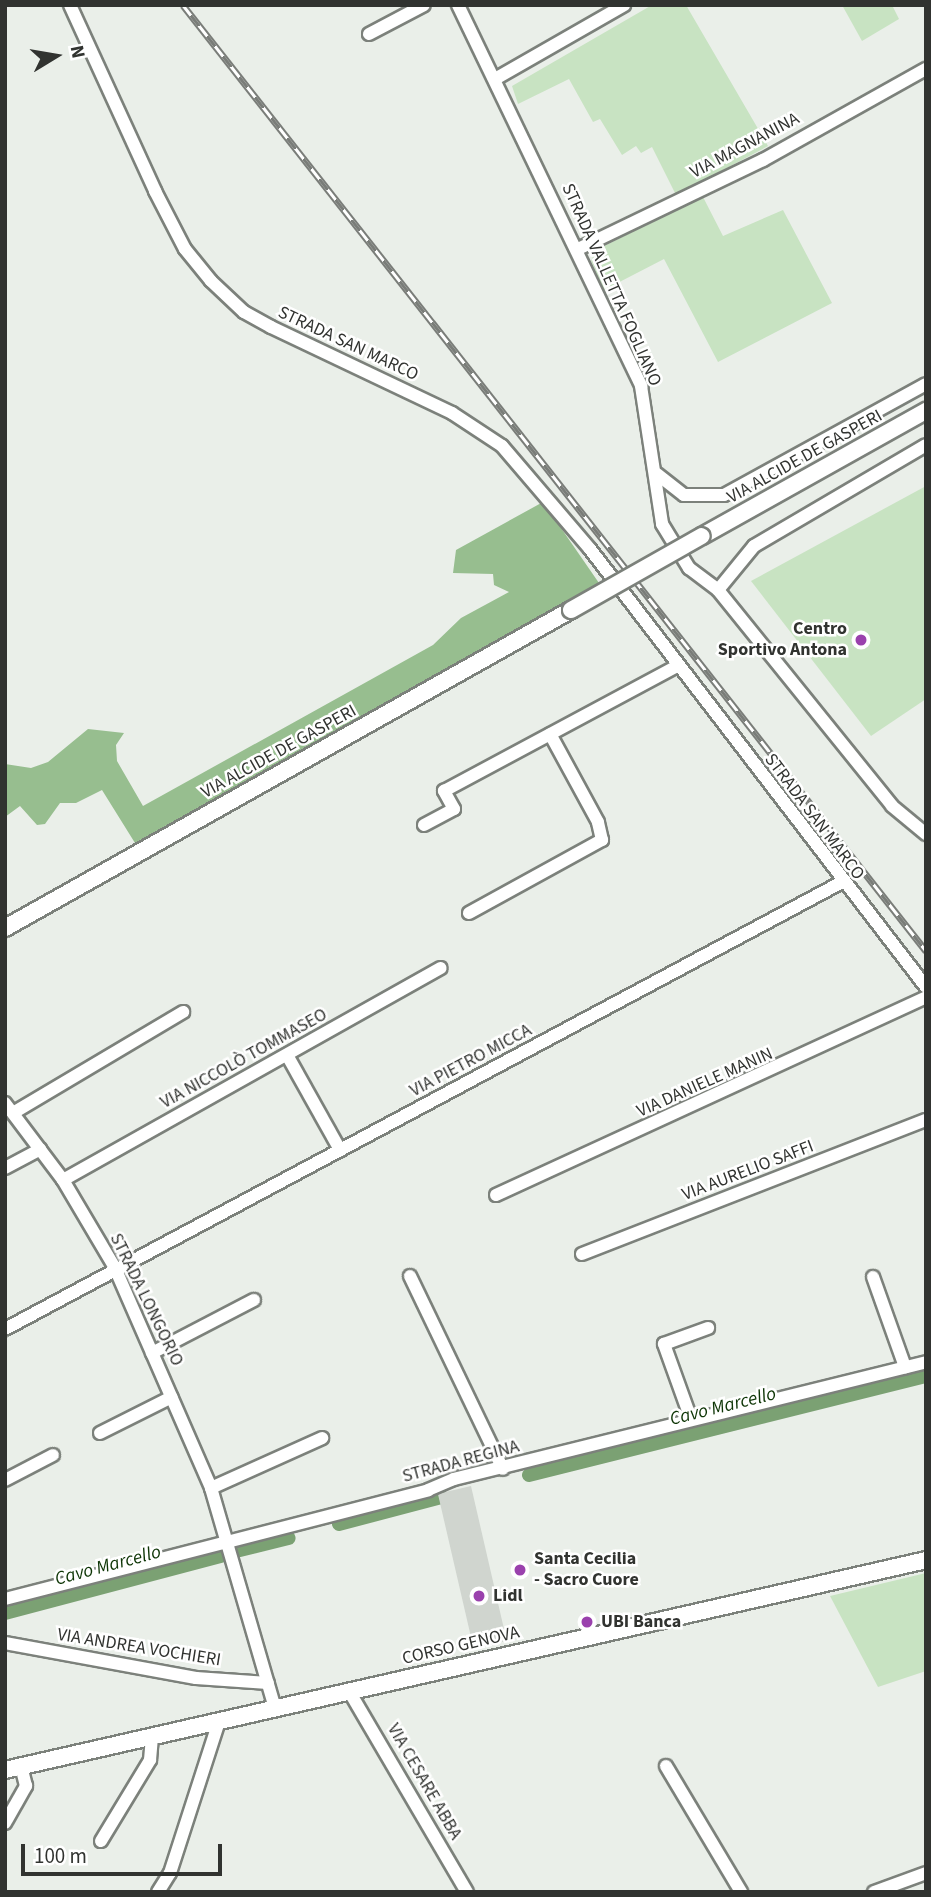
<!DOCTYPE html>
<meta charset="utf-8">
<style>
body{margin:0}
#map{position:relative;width:931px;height:1897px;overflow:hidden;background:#eaefe9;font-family:"Source Sans 3",sans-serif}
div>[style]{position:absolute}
.green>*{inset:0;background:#c8e3c2}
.forest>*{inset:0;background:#97be8f}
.canal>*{height:14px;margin:-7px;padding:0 7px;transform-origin:7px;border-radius:7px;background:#7ba173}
.building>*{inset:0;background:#d0d5cf;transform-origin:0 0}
.roads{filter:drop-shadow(2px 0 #7c817b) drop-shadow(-2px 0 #7c817b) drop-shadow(0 2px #7c817b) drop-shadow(0 -2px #7c817b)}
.street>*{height:12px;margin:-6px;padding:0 6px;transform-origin:6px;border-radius:6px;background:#fff}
.secondary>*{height:16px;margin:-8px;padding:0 8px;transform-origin:8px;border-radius:8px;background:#fff}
.rail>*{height:7px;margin-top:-3.5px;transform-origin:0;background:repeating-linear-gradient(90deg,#fff 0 13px,#7a7d79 0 26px);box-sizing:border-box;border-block:2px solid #7a7d79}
.bridges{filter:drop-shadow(2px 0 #7c817b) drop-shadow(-2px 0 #7c817b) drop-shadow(0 2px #7c817b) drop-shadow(0 -2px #7c817b)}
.secondary-bridge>*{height:16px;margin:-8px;padding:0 8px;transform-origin:8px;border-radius:8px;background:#fff}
.dots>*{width:19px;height:19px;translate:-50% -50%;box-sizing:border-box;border:4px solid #fff;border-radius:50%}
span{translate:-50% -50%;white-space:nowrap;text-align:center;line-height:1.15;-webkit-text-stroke:5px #fff;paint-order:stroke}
.street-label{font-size:18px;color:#313330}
.poi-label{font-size:18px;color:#313330;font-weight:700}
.right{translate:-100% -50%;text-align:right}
.left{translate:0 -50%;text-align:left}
.water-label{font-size:19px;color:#0d3505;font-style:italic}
.frame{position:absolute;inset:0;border:7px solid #313330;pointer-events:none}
.north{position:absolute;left:21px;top:21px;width:70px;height:70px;-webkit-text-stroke:5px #fff;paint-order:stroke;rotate:79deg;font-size:19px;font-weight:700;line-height:28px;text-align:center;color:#313330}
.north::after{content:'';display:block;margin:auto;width:24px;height:32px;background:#313330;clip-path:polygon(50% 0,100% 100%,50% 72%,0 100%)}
.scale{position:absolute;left:21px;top:1844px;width:201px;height:32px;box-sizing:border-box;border:4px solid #313330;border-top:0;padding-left:9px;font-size:21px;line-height:24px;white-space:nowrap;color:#313330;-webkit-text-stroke:5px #fff;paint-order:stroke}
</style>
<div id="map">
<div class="green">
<div style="clip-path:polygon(652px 5px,686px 5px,768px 146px,676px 195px,652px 147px,641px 153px,636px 146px,622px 155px,600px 119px,593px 122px,569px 79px,518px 104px,512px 86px)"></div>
<div style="clip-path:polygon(842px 5px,892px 5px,899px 19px,862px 41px)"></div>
<div style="clip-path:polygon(703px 197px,723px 236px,783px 210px,832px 303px,718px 362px,664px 259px,604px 290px,591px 261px,596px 250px)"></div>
<div style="clip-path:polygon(926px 486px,926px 699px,871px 736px,751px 581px)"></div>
<div style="clip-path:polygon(926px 1573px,926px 1671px,878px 1687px,830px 1596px)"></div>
</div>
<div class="forest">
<div style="clip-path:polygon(543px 502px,599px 583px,135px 843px,102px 790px,76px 803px,60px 803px,45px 824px,37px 825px,20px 806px,5px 817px,5px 764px,31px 768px,48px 762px,88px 729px,124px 733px,116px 745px,117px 761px,143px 806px,433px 645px,461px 618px,509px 592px,494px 585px,493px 574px,453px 573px,456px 550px)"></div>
</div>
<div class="canal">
<div style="left:529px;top:1475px;width:409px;rotate:-14deg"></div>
<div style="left:339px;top:1524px;width:106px;rotate:-14.8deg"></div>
<div style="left:240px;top:1550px;width:50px;rotate:-13.8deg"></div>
<div style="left:5px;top:1613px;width:223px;rotate:-14.8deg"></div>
</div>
<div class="building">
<div style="left:471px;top:1486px;width:159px;height:34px;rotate:77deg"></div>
</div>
<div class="roads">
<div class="street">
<div style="left:70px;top:5px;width:205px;rotate:65.4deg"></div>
<div style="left:155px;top:191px;width:65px;rotate:62.7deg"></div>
<div style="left:185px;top:249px;width:41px;rotate:50.9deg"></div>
<div style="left:211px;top:281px;width:45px;rotate:43.2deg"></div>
<div style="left:244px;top:312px;width:31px;rotate:29deg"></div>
<div style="left:271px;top:327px;width:200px;rotate:25.4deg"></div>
<div style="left:452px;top:413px;width:60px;rotate:33.4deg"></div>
<div style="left:502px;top:446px;width:135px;rotate:49.5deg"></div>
<div style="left:590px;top:549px;width:552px;rotate:52.51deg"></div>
<div style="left:458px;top:5px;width:423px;rotate:64.3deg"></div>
<div style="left:641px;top:386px;width:140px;rotate:81.3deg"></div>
<div style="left:662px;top:524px;width:52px;rotate:58.5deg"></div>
<div style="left:689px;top:568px;width:36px;rotate:37deg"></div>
<div style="left:718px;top:590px;width:277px;rotate:51.1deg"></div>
<div style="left:892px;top:806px;width:44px;rotate:39.5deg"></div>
<div style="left:369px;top:34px;width:62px;rotate:-27.8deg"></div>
<div style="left:495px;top:79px;width:149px;rotate:-29.8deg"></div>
<div style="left:578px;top:249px;width:205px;rotate:-25.7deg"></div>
<div style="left:763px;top:160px;width:187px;rotate:-29.2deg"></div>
<div style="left:657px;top:474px;width:34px;rotate:38deg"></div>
<div style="left:684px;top:495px;width:40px"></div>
<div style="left:724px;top:495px;width:230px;rotate:-28.8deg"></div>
<div style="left:718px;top:590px;width:57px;rotate:-50.7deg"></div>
<div style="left:754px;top:546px;width:199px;rotate:-30.4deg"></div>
<div style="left:424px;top:825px;width:34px;rotate:-28deg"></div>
<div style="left:454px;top:809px;width:21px;rotate:-119deg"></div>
<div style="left:444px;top:791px;width:264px;rotate:-28.2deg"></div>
<div style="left:469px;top:913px;width:152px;rotate:-28.8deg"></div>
<div style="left:602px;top:840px;width:18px;rotate:-103deg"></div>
<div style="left:598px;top:822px;width:100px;rotate:-118.6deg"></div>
<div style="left:287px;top:1055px;width:109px;rotate:60.8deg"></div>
<div style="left:5px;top:1103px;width:96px;rotate:53deg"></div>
<div style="left:63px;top:1180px;width:102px;rotate:59.4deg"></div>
<div style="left:115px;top:1268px;width:240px;rotate:66.4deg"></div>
<div style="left:211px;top:1488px;width:229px;rotate:73.8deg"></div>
<div style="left:13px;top:1113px;width:198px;rotate:-30.7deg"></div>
<div style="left:5px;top:1168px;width:40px;rotate:-28deg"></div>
<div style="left:63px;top:1180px;width:433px;rotate:-29.3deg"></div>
<div style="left:496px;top:1195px;width:473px;rotate:-24.7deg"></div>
<div style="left:582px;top:1254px;width:369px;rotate:-21.3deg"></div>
<div style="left:410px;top:1276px;width:214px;rotate:64.3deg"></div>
<div style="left:873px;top:1277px;width:96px;rotate:70.4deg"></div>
<div style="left:5px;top:1329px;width:949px;rotate:-28.1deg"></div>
<div style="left:152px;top:1353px;width:115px;rotate:-27.5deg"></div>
<div style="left:691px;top:1419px;width:80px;rotate:-109.8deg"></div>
<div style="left:664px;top:1344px;width:47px;rotate:-20deg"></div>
<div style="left:100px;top:1433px;width:80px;rotate:-26.6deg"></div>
<div style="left:5px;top:1480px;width:54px;rotate:-27.5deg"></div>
<div style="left:211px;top:1488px;width:122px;rotate:-24.2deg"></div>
<div style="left:5px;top:1599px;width:437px;rotate:-14.4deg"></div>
<div style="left:428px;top:1490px;width:28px;rotate:-23deg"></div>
<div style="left:454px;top:1479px;width:486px;rotate:-13.9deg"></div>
<div style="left:5px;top:1643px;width:194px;rotate:10.4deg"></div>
<div style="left:196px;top:1678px;width:72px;rotate:4deg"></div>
<div style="left:349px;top:1691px;width:233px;rotate:59.6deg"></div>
<div style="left:666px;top:1766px;width:147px;rotate:59.2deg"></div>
<div style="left:5px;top:1823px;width:43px;rotate:-60.4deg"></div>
<div style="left:26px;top:1786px;width:21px;rotate:-104deg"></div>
<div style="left:101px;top:1841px;width:95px;rotate:-58.8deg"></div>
<div style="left:150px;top:1760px;width:24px;rotate:-85deg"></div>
<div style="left:158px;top:1892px;width:22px;rotate:-58deg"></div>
<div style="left:170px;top:1873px;width:160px;rotate:-72.1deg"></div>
<div style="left:874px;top:1892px;width:55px;rotate:-20.1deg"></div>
</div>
<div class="secondary">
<div style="left:702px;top:536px;width:257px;rotate:-29.2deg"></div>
<div style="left:5px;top:928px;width:649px;rotate:-29.33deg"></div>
<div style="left:5px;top:1770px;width:945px;rotate:-12.84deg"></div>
</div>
</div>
<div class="rail">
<div style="left:183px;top:5px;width:1203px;rotate:51.85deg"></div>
</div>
<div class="bridges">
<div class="secondary-bridge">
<div style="left:571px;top:610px;width:150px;rotate:-29.5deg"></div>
</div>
</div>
<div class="dots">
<div style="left:861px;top:640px;background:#9a41ad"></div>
<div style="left:520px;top:1570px;background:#9a41ad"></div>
<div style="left:479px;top:1596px;background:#9a41ad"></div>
<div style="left:587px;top:1622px;background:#9a41ad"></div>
</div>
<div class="street-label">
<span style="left:745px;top:146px;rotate:-28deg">VIA MAGNANINA</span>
<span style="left:611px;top:285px;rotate:66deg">STRADA VALLETTA FOGLIANO</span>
<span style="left:348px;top:344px;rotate:25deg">STRADA SAN MARCO</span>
<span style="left:805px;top:457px;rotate:-29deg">VIA ALCIDE DE GASPERI</span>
<span style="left:279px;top:752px;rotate:-29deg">VIA ALCIDE DE GASPERI</span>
<span style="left:814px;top:817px;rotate:53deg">STRADA SAN MARCO</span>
<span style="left:244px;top:1059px;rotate:-29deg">VIA NICCOLÒ TOMMASEO</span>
<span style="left:471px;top:1061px;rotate:-28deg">VIA PIETRO MICCA</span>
<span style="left:705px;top:1083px;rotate:-24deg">VIA DANIELE MANIN</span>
<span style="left:748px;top:1171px;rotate:-21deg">VIA AURELIO SAFFI</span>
<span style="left:146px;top:1300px;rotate:64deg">STRADA LONGORIO</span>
<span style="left:461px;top:1462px;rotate:-15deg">STRADA REGINA</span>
<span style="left:461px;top:1646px;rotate:-13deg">CORSO GENOVA</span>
<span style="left:139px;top:1648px;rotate:9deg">VIA ANDREA VOCHIERI</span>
<span style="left:424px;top:1782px;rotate:60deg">VIA CESARE ABBA</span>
</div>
<div class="poi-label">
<span class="right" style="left:847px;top:640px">Centro<br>Sportivo Antona</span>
<span class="left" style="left:534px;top:1570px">Santa Cecilia<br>- Sacro Cuore</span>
<span class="left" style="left:493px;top:1596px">Lidl</span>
<span class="left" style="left:601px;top:1622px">UBI Banca</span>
</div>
<div class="water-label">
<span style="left:723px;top:1407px;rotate:-14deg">Cavo Marcello</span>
<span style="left:108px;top:1566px;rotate:-15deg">Cavo Marcello</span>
</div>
<div class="frame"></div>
<div class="north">N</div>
<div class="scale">100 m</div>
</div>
